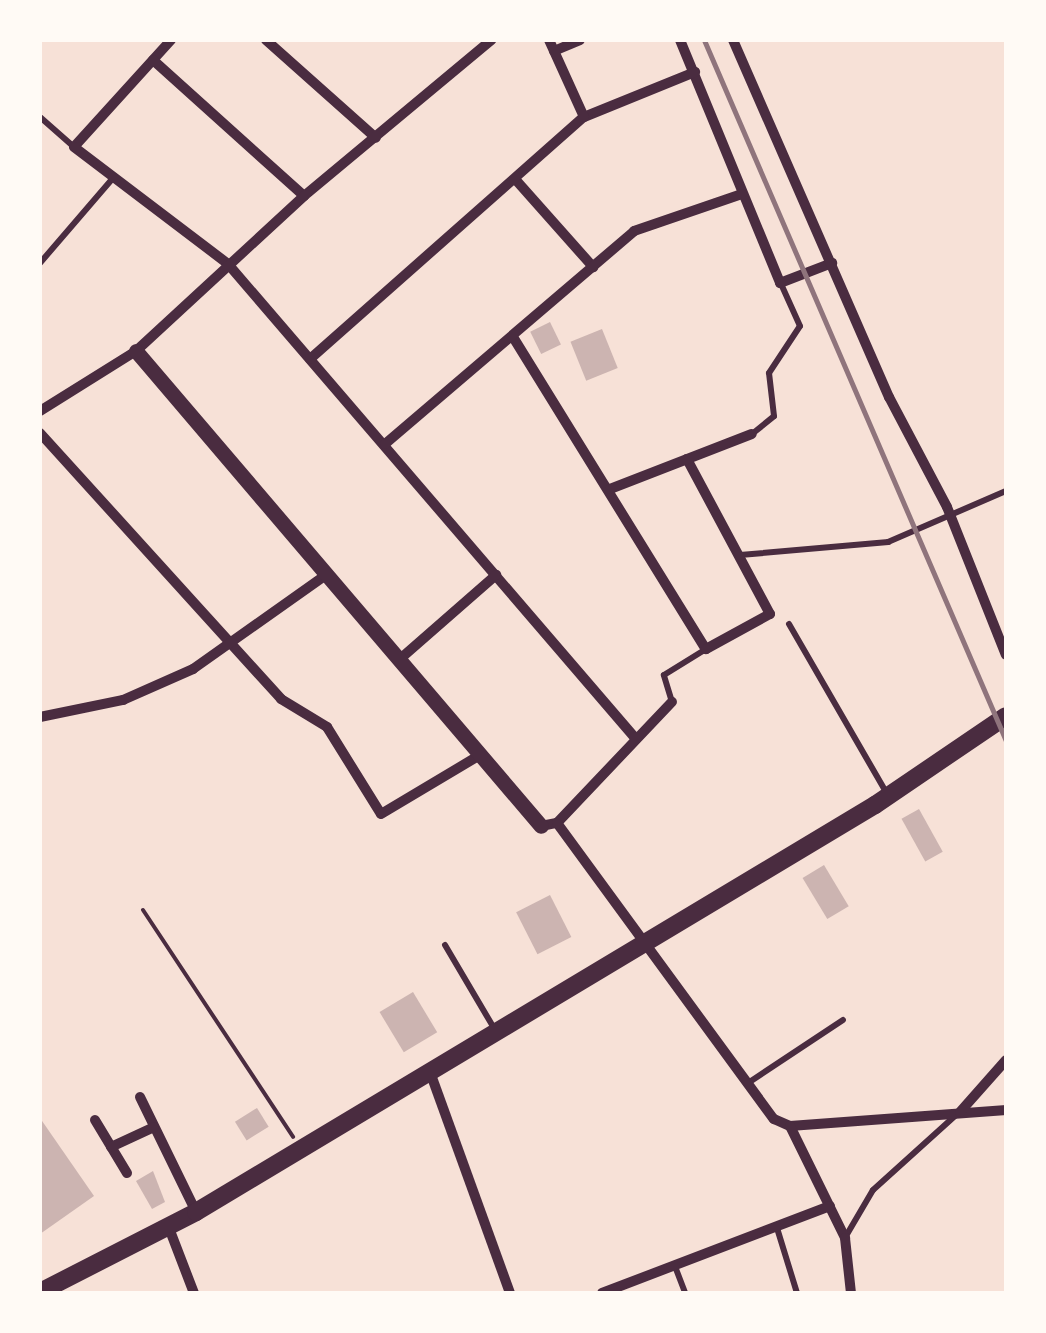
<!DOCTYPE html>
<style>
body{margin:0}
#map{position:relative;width:1046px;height:1333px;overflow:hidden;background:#f7e1d7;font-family:"Varela Round",sans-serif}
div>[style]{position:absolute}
.building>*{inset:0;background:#ccb4b1;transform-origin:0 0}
.path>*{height:4px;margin:-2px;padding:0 2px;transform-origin:2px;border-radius:2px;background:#4a2c40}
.service>*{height:6px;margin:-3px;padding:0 3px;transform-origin:3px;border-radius:3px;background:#4a2c40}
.minor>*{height:10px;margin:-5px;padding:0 5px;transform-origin:5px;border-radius:5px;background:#4a2c40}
.tertiary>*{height:15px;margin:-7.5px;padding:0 7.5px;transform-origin:7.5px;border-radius:7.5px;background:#4a2c40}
.primary>*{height:18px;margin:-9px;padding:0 9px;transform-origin:9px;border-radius:9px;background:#4a2c40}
.rail>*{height:5px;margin:-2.5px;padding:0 2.5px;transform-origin:2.5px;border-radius:2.5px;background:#8f747c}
span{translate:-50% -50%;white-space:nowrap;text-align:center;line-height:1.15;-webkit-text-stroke:9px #fffaf5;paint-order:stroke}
.frame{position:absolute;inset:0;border:42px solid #fffaf5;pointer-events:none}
</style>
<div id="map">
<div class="building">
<div style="left:550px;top:322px;width:25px;height:22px;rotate:64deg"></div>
<div style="left:602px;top:329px;width:42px;height:34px;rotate:68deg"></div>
<div style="left:919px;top:809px;width:49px;height:20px;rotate:61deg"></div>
<div style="left:824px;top:865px;width:48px;height:25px;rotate:59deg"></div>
<div style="left:550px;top:895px;width:47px;height:38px;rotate:63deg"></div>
<div style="left:413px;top:992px;width:47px;height:39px;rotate:59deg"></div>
<div style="left:257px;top:1108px;width:22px;height:26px;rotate:58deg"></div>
<div style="clip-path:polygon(40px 1118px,94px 1196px,40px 1234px)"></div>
<div style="clip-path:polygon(153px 1171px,165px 1202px,152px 1209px,136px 1181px)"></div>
</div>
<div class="path">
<div style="left:143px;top:910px;width:272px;rotate:56.5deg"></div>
</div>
<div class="service">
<div style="left:40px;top:117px;width:45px;rotate:41.4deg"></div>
<div style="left:40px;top:263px;width:113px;rotate:-49.3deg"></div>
<div style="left:752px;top:434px;width:28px;rotate:-39deg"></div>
<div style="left:774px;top:416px;width:43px;rotate:-96.6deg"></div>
<div style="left:769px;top:373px;width:56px;rotate:-56.6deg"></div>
<div style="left:800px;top:326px;width:46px;rotate:-114.3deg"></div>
<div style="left:740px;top:555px;width:149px;rotate:-5deg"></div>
<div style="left:888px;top:542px;width:129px;rotate:-23.4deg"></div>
<div style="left:789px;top:624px;width:194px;rotate:60deg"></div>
<div style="left:672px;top:702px;width:28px;rotate:-107deg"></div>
<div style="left:664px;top:675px;width:49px;rotate:-31.8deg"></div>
<div style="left:445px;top:945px;width:99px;rotate:59.5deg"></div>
<div style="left:748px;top:1083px;width:114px;rotate:-33.6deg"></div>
<div style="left:777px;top:1228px;width:68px;rotate:72.9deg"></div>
<div style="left:846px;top:1236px;width:53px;rotate:-59.6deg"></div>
<div style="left:873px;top:1190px;width:113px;rotate:-42.1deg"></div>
<div style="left:676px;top:1269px;width:26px;rotate:69deg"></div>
</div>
<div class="minor">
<div style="left:171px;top:40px;width:144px;rotate:132.2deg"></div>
<div style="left:74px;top:147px;width:193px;rotate:37.2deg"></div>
<div style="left:228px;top:264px;width:626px;rotate:49.34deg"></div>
<div style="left:266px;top:40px;width:147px;rotate:41.7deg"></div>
<div style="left:680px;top:40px;width:263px;rotate:67.6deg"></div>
<div style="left:780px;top:283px;width:56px;rotate:-21deg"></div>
<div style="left:733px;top:40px;width:390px;rotate:66.4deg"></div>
<div style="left:889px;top:397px;width:124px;rotate:62.2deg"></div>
<div style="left:947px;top:507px;width:159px;rotate:68.3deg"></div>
<div style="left:554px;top:51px;width:28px;rotate:-23deg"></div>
<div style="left:153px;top:60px;width:203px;rotate:42deg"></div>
<div style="left:584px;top:117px;width:120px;rotate:-22.1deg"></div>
<div style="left:515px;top:179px;width:118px;rotate:48.4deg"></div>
<div style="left:513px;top:337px;width:367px;rotate:58.3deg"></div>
<div style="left:706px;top:649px;width:73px;rotate:-28.7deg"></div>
<div style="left:770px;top:614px;width:176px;rotate:-118.2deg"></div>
<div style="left:310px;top:359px;width:366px;rotate:-41.5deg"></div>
<div style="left:584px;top:117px;width:85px;rotate:-114.4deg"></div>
<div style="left:40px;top:411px;width:113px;rotate:-32deg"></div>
<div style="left:136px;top:351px;width:229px;rotate:-42.7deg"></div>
<div style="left:304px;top:196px;width:244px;rotate:-39.8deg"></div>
<div style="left:40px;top:433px;width:359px;rotate:47.8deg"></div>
<div style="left:281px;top:699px;width:54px;rotate:31.3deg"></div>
<div style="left:327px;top:727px;width:102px;rotate:58.2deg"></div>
<div style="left:381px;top:814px;width:115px;rotate:-30.8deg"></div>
<div style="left:385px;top:444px;width:328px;rotate:-40.5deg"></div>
<div style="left:634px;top:231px;width:114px;rotate:-18.9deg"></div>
<div style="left:610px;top:489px;width:152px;rotate:-21.2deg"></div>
<div style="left:400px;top:659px;width:128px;rotate:-41.2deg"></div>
<div style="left:40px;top:717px;width:85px;rotate:-11.6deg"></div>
<div style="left:123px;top:700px;width:77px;rotate:-23.9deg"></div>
<div style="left:193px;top:669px;width:163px;rotate:-35.3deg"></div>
<div style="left:557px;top:823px;width:167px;rotate:-46.5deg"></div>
<div style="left:541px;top:826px;width:16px;rotate:-11deg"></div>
<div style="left:557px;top:823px;width:367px;rotate:53.8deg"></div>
<div style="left:774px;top:1119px;width:17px;rotate:24deg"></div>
<div style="left:790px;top:1126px;width:217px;rotate:-4.2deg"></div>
<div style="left:430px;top:1072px;width:235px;rotate:70.1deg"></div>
<div style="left:140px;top:1097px;width:128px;rotate:64deg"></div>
<div style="left:960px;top:1112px;width:69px;rotate:-48.5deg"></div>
<div style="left:95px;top:1120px;width:62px;rotate:58.9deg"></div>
<div style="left:790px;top:1126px;width:125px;rotate:63.8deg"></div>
<div style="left:845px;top:1238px;width:55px;rotate:83.8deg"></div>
<div style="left:111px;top:1147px;width:47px;rotate:-24.9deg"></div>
<div style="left:169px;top:1228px;width:70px;rotate:69deg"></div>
<div style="left:602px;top:1293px;width:244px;rotate:-20.9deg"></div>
</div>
<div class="tertiary">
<div style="left:136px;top:351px;width:624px;rotate:49.55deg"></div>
</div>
<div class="primary">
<div style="left:40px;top:1292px;width:175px;rotate:-27.1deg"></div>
<div style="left:196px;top:1212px;width:792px;rotate:-30.94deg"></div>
<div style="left:875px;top:805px;width:158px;rotate:-34.2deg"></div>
</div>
<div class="rail">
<div style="left:704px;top:40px;width:763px;rotate:66.69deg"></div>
</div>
<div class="frame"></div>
</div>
